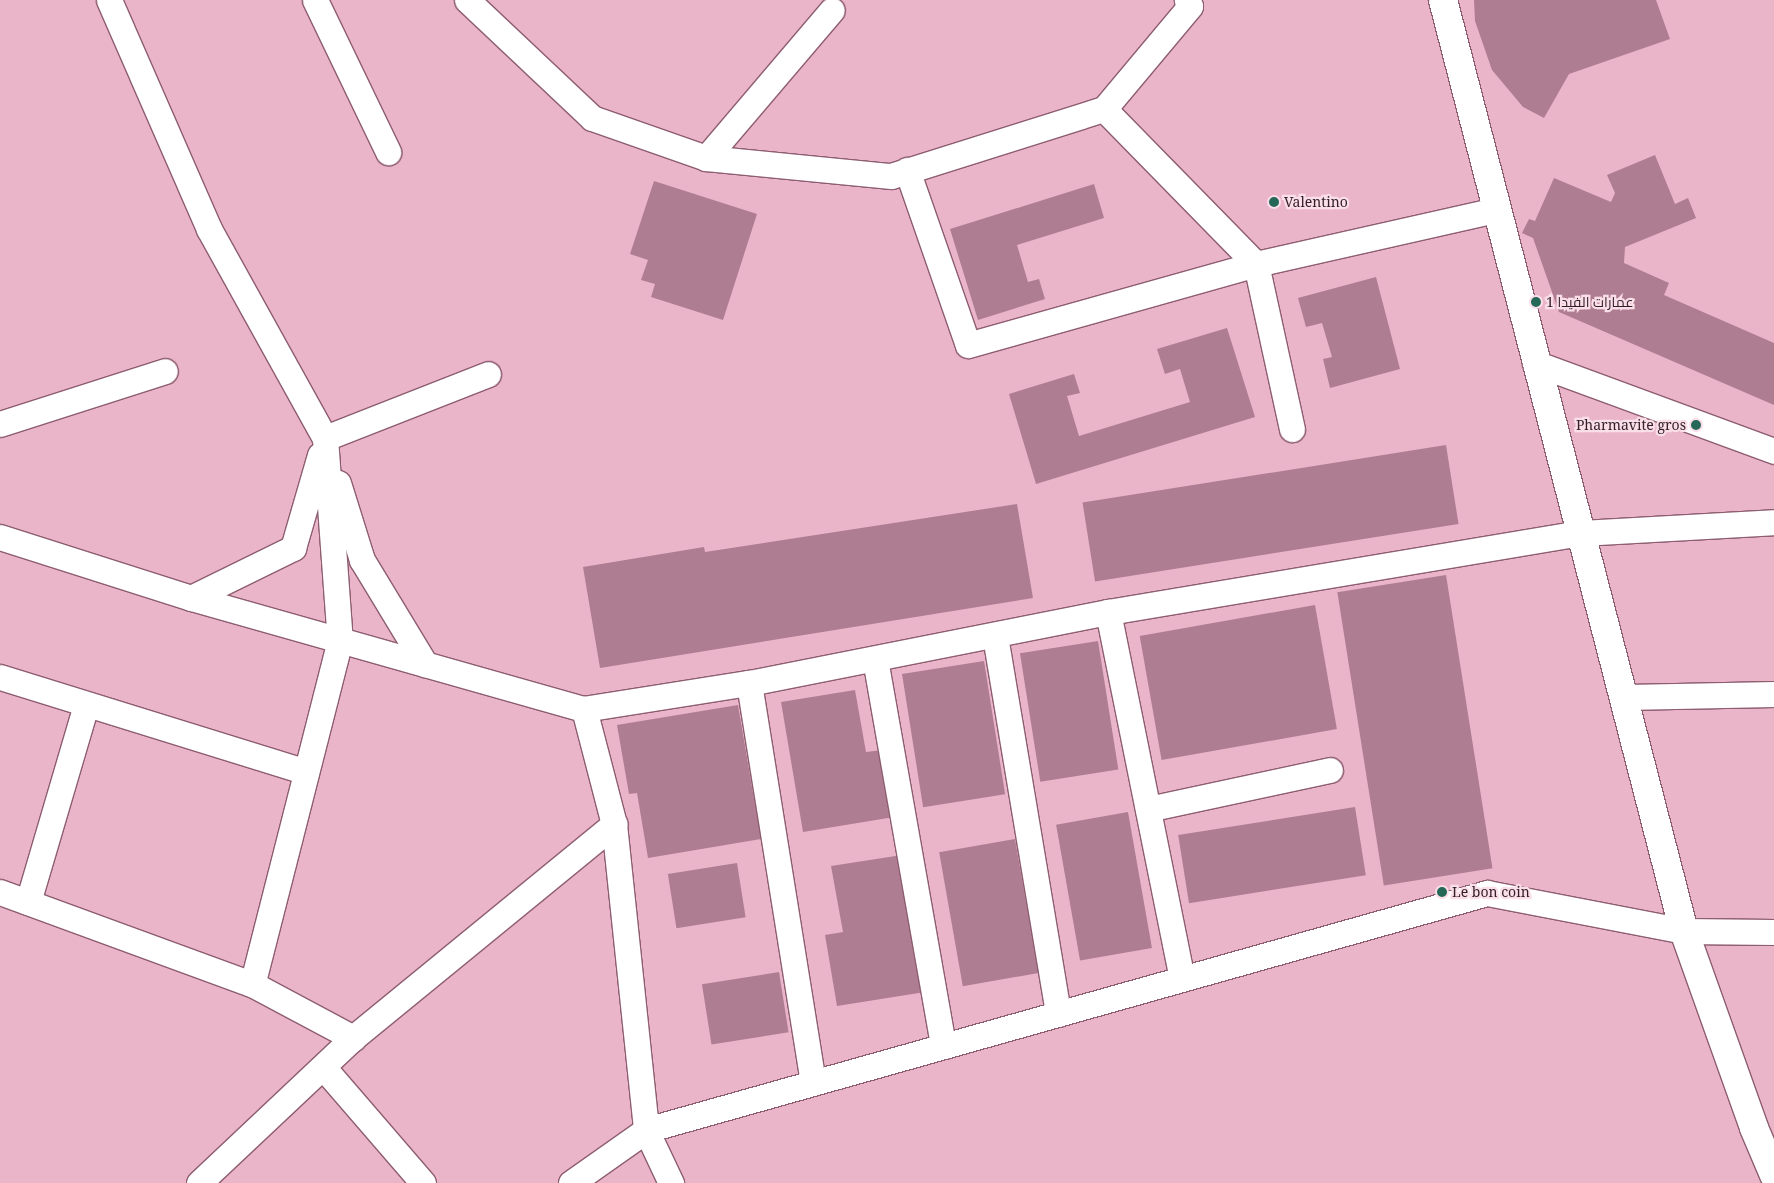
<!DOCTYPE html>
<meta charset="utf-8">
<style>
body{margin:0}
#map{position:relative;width:1774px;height:1183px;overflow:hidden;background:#eab4c9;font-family:"Noto Serif",Cairo,serif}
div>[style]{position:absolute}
.building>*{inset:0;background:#af7d91;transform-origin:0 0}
.roads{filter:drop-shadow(1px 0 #8d5d70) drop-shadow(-1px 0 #8d5d70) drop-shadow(0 1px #8d5d70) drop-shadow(0 -1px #8d5d70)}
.street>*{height:25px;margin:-12.5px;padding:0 12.5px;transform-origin:12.5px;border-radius:12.5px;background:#fff}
.secondary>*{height:28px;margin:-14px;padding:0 14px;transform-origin:14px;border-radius:14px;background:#fff}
.dots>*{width:14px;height:14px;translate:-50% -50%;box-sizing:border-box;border:2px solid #fadee8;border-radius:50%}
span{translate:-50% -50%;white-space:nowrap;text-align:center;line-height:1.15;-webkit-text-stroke:4.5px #fadee8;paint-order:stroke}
.poi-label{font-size:14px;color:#311e26}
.left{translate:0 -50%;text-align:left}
.right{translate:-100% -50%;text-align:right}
</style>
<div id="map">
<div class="building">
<div style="clip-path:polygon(1474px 0,1656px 0,1670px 39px,1569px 74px,1544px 118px,1523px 107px,1492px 70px,1475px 21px)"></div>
<div style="clip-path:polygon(1655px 155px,1675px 204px,1688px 198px,1696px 218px,1625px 247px,1624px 263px,1669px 283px,1664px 295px,1774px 343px,1774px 405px,1559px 312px,1533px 238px,1522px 233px,1529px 219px,1535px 221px,1554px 178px,1611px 202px,1615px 193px,1607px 175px)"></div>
<div style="clip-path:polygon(654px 181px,757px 214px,723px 320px,651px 297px,655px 284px,641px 280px,648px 260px,630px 254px)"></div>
<div style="clip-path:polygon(1094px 184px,1104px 218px,1017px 245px,1028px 282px,1039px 279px,1045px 299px,978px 320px,950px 229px)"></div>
<div style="clip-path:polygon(1376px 277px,1400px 369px,1330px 388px,1323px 359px,1332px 357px,1322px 323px,1306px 327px,1298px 298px)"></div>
<div style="clip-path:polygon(1227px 328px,1255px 417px,1036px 484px,1009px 394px,1074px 374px,1080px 393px,1067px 396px,1079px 436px,1190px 402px,1180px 369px,1165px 374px,1157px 349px)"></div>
<div style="left:1446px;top:445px;width:80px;height:368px;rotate:81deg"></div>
<div style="clip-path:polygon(1017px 504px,1033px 598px,600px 668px,583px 567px,704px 547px,705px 552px)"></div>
<div style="left:1446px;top:575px;width:297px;height:110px;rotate:81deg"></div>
<div style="left:1315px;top:605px;width:126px;height:178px;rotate:80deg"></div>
<div style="left:1098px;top:641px;width:130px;height:79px;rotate:81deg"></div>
<div style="left:984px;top:661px;width:135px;height:83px;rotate:81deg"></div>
<div style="clip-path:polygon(855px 690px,866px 752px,882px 750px,894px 817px,803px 832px,781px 702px)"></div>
<div style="clip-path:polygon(738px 705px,761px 839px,648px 858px,637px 793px,629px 794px,617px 725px)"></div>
<div style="left:1355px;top:807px;width:69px;height:179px;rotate:81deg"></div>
<div style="left:1128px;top:812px;width:138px;height:73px;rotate:80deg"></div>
<div style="left:1015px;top:839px;width:136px;height:77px;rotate:80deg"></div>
<div style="clip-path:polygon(902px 855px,925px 992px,837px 1006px,825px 935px,843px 932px,831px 866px)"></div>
<div style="left:737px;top:863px;width:55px;height:70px;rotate:81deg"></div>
<div style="left:779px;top:972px;width:61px;height:78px;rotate:81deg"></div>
</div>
<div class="roads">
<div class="street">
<div style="left:109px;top:0;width:250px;rotate:66.4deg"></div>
<div style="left:209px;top:229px;width:239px;rotate:61deg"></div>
<div style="left:325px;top:438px;width:203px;rotate:85.8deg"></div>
<div style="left:340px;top:640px;width:355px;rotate:104.3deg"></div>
<div style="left:315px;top:0;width:169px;rotate:64.3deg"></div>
<div style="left:467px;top:0;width:172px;rotate:43.3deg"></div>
<div style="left:592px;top:118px;width:121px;rotate:19.3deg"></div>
<div style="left:706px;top:158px;width:186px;rotate:5.6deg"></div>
<div style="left:891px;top:176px;width:223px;rotate:-17.5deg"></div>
<div style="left:1104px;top:109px;width:134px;rotate:-50.1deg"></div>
<div style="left:1190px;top:6px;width:7px;rotate:-117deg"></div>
<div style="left:1104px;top:109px;width:217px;rotate:45.6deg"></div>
<div style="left:1256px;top:264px;width:246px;rotate:-12.7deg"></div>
<div style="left:706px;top:158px;width:194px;rotate:-49.6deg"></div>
<div style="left:907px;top:170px;width:185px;rotate:70.8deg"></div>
<div style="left:968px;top:345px;width:299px;rotate:-15.7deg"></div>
<div style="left:1256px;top:264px;width:169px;rotate:77.7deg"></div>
<div style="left:1535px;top:363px;width:255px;rotate:20.2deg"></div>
<div style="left:0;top:424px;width:173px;rotate:-17.8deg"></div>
<div style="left:325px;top:438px;width:175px;rotate:-21.4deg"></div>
<div style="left:338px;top:483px;width:81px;rotate:72.7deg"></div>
<div style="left:362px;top:560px;width:122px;rotate:58.8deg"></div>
<div style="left:0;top:537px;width:201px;rotate:17.7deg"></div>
<div style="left:191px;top:598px;width:408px;rotate:15.8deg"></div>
<div style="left:584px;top:709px;width:167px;rotate:-9deg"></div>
<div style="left:749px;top:683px;width:366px;rotate:-11.2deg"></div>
<div style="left:1108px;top:612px;width:479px;rotate:-9.5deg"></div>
<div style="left:1580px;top:533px;width:194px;rotate:-3.2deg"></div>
<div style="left:191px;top:598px;width:114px;rotate:-26.1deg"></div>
<div style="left:293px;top:548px;width:97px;rotate:-73.8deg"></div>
<div style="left:1108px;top:612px;width:374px;rotate:78.6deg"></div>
<div style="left:995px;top:636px;width:383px;rotate:80.5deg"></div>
<div style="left:875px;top:659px;width:393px;rotate:80deg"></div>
<div style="left:0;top:677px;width:320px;rotate:17.2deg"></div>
<div style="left:749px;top:683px;width:404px;rotate:80.9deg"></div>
<div style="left:1626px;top:697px;width:148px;rotate:-1.2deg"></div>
<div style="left:584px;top:709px;width:119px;rotate:75.4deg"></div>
<div style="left:614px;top:824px;width:308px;rotate:84deg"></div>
<div style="left:646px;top:1130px;width:59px;rotate:64.7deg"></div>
<div style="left:1148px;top:809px;width:186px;rotate:-12.1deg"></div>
<div style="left:0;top:892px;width:268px;rotate:20.1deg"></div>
<div style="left:252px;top:984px;width:115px;rotate:28.1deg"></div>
<div style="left:28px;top:902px;width:205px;rotate:-73.6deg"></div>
<div style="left:323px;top:1067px;width:153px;rotate:49.2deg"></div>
<div style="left:199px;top:1183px;width:212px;rotate:-43.3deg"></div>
<div style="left:353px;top:1038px;width:338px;rotate:-39.3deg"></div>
<div style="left:571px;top:1183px;width:92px;rotate:-35.2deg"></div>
<div style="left:646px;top:1130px;width:874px;rotate:-15.74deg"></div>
<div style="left:1487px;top:893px;width:201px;rotate:10.9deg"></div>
<div style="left:1684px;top:931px;width:90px;rotate:0.6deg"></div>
</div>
<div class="secondary">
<div style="left:1443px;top:0;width:962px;rotate:75.49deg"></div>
<div style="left:1684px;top:931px;width:209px;rotate:70.4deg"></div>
<div style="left:1754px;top:1128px;width:51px;rotate:66.9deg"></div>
</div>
</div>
<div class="dots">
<div style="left:1274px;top:202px;background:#266858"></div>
<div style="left:1536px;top:302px;background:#266858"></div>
<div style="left:1696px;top:425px;background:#266858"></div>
<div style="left:1442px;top:892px;background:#266858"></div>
</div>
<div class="poi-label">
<span class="left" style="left:1284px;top:202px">Valentino</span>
<span class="left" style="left:1546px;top:302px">عمارات الفيدا 1</span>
<span class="right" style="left:1686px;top:425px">Pharmavite gros</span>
<span class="left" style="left:1452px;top:892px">Le bon coin</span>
</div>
</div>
